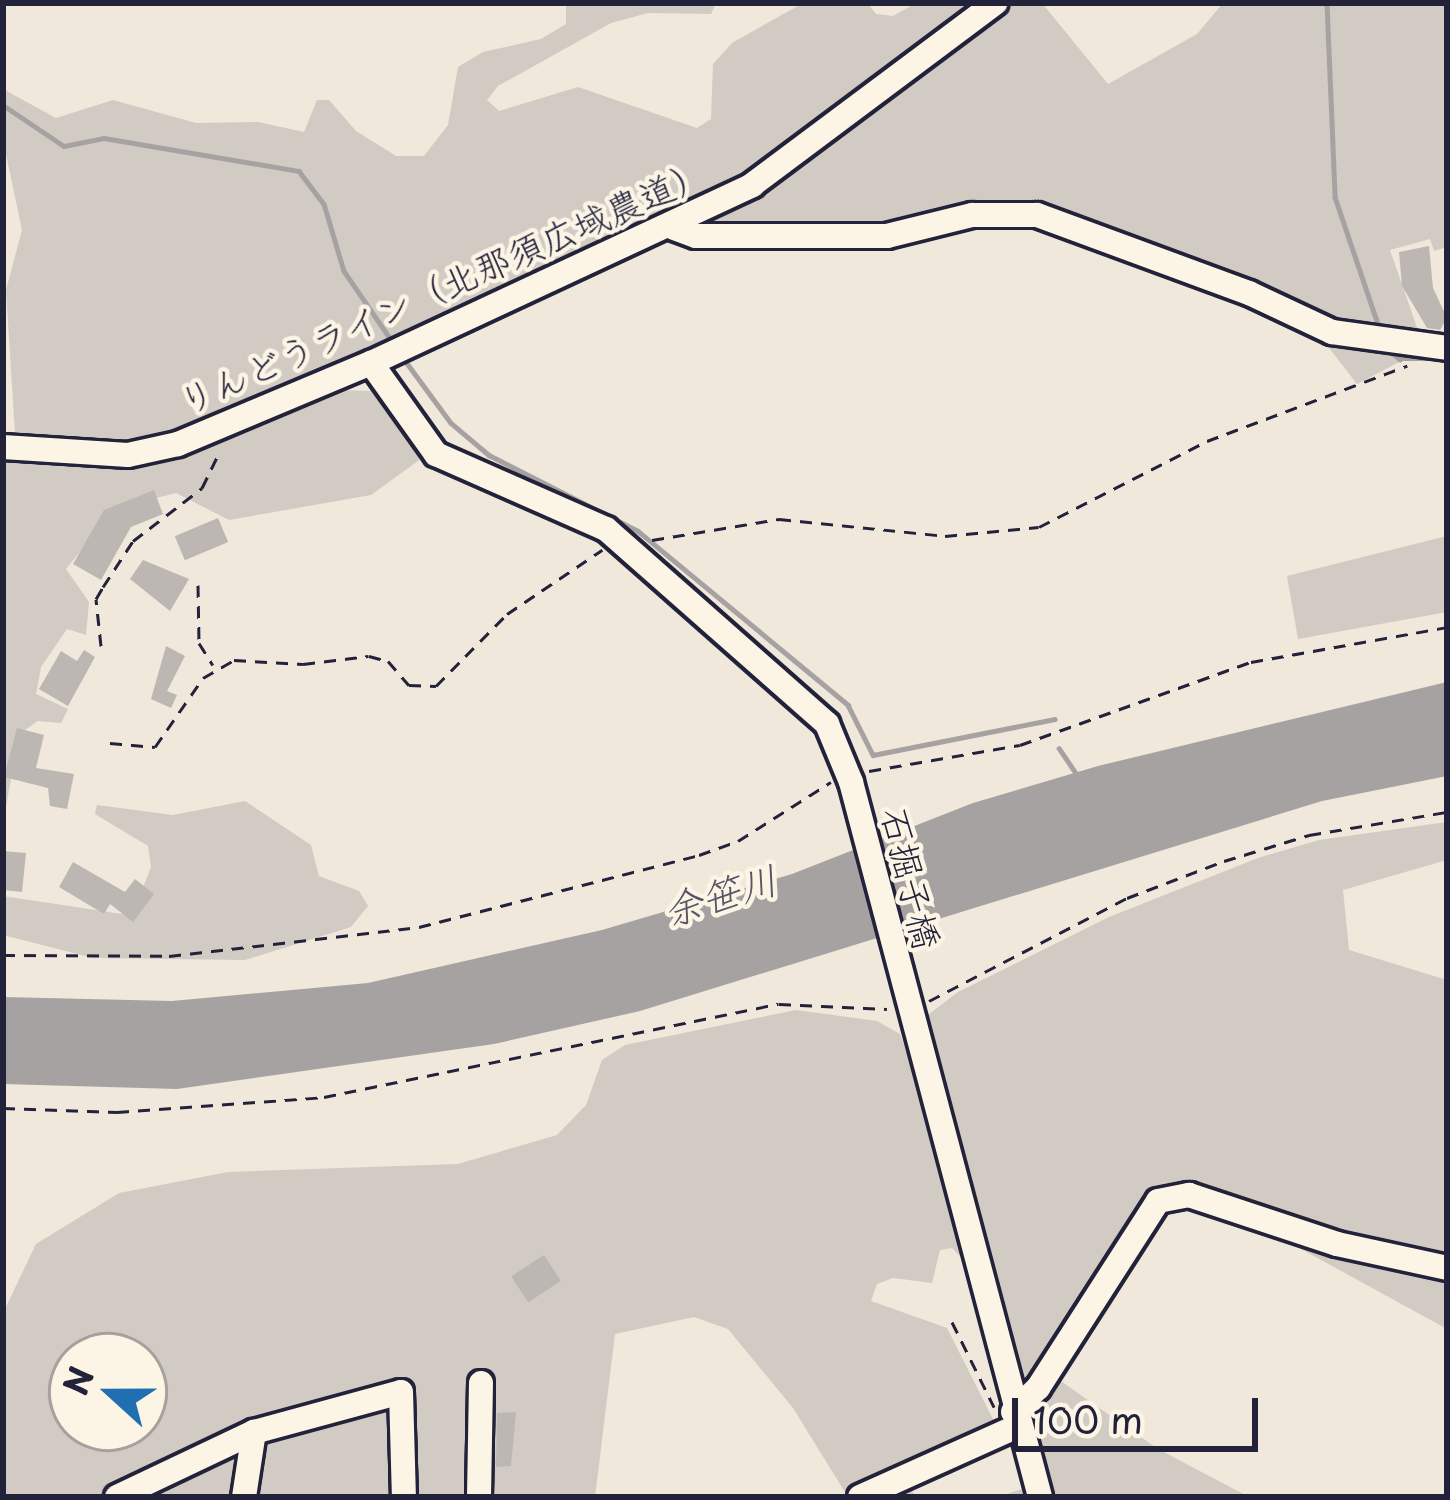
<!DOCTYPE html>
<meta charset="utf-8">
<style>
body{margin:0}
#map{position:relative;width:1450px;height:1500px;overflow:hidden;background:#efe8db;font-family:"Playpen Sans","Klee One",sans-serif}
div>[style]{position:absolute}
.green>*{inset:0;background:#d1cbc3}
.water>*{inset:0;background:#a6a2a2}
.stream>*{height:4.5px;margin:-2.25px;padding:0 2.25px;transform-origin:2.25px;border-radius:2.25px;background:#a6a2a2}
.building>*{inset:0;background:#bcb7b3;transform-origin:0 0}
.path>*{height:3px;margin-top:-1.5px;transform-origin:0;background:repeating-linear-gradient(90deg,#22223b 0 12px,transparent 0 21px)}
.roads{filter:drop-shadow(3px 0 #22223b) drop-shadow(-3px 0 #22223b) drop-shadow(0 3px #22223b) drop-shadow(0 -3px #22223b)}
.minor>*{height:24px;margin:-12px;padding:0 12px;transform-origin:12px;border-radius:12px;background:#fcf5e5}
span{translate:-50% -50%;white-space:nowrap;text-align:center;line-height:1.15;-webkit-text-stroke:9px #fcf5e5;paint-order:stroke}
.street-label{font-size:36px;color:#22223b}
.water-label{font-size:39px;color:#575564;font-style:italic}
.frame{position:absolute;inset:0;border:6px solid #22223b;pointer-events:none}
.north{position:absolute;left:48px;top:1332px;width:120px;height:120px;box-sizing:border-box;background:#fcf5e5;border:3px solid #a5a1a1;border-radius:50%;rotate:291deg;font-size:33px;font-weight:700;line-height:48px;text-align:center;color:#22223b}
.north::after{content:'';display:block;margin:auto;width:42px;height:54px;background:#1f6fb2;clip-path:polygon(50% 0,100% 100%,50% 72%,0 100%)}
.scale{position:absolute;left:1012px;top:1398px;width:246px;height:54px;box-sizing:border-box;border:6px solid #22223b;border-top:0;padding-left:15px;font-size:36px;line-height:42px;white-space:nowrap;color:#22223b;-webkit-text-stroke:9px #fcf5e5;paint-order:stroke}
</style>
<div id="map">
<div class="green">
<div style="clip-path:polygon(566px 3px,716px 3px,711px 14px,648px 13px,611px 23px,498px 86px,487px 100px,499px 111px,578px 87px,697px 128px,711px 119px,713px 64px,732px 43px,803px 3px,867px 3px,876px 14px,893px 16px,916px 3px,1042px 3px,1108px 84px,1197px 34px,1223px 3px,1447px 3px,1447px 247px,1434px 251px,1430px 239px,1390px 250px,1421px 339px,1410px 345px,1011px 216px,881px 240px,660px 229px,334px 390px,372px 391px,422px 458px,371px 495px,229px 520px,176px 493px,133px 504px,102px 524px,66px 569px,89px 602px,86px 635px,67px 629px,41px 667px,36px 694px,68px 709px,61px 723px,38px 721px,19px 734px,3px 824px,3px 454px,15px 433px,6px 290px,22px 230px,3px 140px,3px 89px,56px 118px,113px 100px,196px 123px,258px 122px,304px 132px,317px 100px,329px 100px,356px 131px,396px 156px,424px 156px,448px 125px,458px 67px,483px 52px,541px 39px,566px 24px)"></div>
<div style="clip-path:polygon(1323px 340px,1407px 353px,1409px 357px,1357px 384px)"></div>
<div style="clip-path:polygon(1447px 536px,1447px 612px,1298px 639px,1287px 576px)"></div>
<div style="clip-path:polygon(245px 801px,311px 845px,319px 876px,359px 891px,368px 906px,351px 927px,245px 960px,93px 958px,3px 935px,3px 896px,122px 914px,140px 895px,151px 867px,148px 846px,95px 814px,97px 805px,173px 815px)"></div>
<div style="clip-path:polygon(evenodd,1447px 822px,1447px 860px,1343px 890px,1349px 950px,1447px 980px,1447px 1329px,1281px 1238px,1208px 1208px,1149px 1200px,1045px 1370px,1158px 1449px,1249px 1497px,998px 1497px,1040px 1483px,984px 1281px,952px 1248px,940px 1250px,932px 1283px,893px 1278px,877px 1284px,871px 1301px,947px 1328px,999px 1431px,903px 1478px,916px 1497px,848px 1497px,793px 1408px,728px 1329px,694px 1317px,615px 1334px,595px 1497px,3px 1497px,3px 1313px,36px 1244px,119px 1193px,228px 1172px,458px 1164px,557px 1135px,586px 1105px,602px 1060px,625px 1045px,796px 1010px,877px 1021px,900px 1034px,933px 1126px,924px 1018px,958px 992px,1109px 917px,1258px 858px,1319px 840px,1447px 822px,72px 1356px,144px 1356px,144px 1428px,72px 1428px,72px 1356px)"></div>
</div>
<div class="water">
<div style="clip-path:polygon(1447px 682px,1447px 776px,1322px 801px,640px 1011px,494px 1044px,177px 1089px,3px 1084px,3px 997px,172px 1001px,368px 983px,602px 930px,792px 874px,973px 803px,1098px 766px)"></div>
</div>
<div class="stream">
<div style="left:1327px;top:3px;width:194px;rotate:87.6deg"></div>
<div style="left:1335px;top:197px;width:140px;rotate:71.3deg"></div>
<div style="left:3px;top:105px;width:73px;rotate:33.9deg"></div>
<div style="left:64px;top:146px;width:41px;rotate:-11.3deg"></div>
<div style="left:104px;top:138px;width:198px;rotate:9.6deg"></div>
<div style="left:299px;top:171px;width:41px;rotate:52.9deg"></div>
<div style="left:324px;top:204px;width:70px;rotate:73.4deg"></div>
<div style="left:344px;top:271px;width:88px;rotate:55.6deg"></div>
<div style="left:1390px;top:351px;width:13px;rotate:39deg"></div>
<div style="left:1400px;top:359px;width:41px"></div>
<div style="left:404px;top:359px;width:79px;rotate:53.7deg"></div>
<div style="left:451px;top:423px;width:50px;rotate:40.1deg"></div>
<div style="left:489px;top:455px;width:167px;rotate:27deg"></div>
<div style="left:638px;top:531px;width:273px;rotate:39.6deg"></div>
<div style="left:848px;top:705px;width:56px;rotate:63.4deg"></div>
<div style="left:873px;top:755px;width:185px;rotate:-11.2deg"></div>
<div style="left:1059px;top:748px;width:36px;rotate:56deg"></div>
</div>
<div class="building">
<div style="clip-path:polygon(1429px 246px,1433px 288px,1447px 318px,1440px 330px,1427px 328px,1402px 286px,1399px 252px)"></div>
<div style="clip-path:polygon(154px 490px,163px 514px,131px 527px,101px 580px,73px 564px,104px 510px)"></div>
<div style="left:218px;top:518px;width:26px;height:47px;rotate:67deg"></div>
<div style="clip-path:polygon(143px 560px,189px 579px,170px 611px,130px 579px)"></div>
<div style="clip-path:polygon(166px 646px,185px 656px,167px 691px,177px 695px,171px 708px,151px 699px)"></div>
<div style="clip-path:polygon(84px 650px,95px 657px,68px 706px,39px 689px,61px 651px,77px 661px)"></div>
<div style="clip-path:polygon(17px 728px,44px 735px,36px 768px,74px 774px,67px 809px,50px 806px,48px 788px,4px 777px)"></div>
<div style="clip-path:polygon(3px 851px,26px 853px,22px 892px,3px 890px)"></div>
<div style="clip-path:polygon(73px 862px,125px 892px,135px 879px,154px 894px,133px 922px,110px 904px,104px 914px,59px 887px)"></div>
<div style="left:544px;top:1255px;width:31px;height:39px;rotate:57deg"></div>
<div style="clip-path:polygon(516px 1412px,511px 1466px,496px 1467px,497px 1413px)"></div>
</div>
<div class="path">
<div style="left:652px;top:540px;width:129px;rotate:-9.4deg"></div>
<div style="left:779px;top:519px;width:167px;rotate:5.8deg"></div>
<div style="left:945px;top:536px;width:94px;rotate:-5.5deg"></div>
<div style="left:1039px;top:527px;width:189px;rotate:-27.1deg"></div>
<div style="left:1207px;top:441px;width:214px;rotate:-20.6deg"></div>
<div style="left:198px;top:585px;width:58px;rotate:89deg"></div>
<div style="left:199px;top:643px;width:26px;rotate:58deg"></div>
<div style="left:101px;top:646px;width:47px;rotate:-96.1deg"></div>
<div style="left:96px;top:599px;width:14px;rotate:-60deg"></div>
<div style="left:103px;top:587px;width:55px;rotate:-56.9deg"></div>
<div style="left:133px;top:541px;width:87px;rotate:-37.5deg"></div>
<div style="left:202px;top:488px;width:41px;rotate:-64.1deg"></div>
<div style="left:110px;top:743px;width:45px;rotate:5.1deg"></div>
<div style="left:155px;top:747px;width:84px;rotate:-55.2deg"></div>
<div style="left:203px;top:678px;width:36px;rotate:-30deg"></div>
<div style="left:234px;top:660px;width:69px;rotate:3.3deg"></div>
<div style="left:303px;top:664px;width:66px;rotate:-6.9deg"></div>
<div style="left:369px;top:656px;width:20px;rotate:15deg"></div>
<div style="left:388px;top:661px;width:32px;rotate:49deg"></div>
<div style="left:409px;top:685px;width:27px;rotate:2deg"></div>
<div style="left:436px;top:686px;width:101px;rotate:-45.4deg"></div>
<div style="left:507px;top:614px;width:115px;rotate:-34deg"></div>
<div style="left:869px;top:771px;width:153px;rotate:-9.8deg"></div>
<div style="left:1020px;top:745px;width:245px;rotate:-19.8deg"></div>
<div style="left:1251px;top:662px;width:199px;rotate:-10.1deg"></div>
<div style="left:3px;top:955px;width:166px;rotate:0.3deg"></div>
<div style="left:169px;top:956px;width:252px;rotate:-6.6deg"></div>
<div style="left:419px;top:927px;width:289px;rotate:-14.4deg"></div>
<div style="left:699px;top:855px;width:41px;rotate:-19.7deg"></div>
<div style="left:738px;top:841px;width:110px;rotate:-32.4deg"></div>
<div style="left:929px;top:1001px;width:223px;rotate:-27.5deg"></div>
<div style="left:1127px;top:898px;width:104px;rotate:-20.9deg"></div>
<div style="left:1224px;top:861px;width:89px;rotate:-17deg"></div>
<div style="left:1309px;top:835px;width:140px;rotate:-9.5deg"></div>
<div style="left:3px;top:1108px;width:114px;rotate:2deg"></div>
<div style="left:117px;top:1112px;width:208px;rotate:-4.1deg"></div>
<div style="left:324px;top:1097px;width:464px;rotate:-11.6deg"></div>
<div style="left:779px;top:1004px;width:108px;rotate:2.7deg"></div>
<div style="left:952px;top:1322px;width:95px;rotate:63.7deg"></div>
</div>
<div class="roads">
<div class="minor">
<div style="left:674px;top:228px;width:23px;rotate:20deg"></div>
<div style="left:696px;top:236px;width:191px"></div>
<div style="left:887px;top:236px;width:88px;rotate:-13.9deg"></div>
<div style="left:972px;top:215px;width:65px"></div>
<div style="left:1037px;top:215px;width:226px;rotate:20.2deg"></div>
<div style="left:1249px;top:293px;width:92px;rotate:25.2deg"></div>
<div style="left:1332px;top:332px;width:116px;rotate:7.9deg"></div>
<div style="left:371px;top:363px;width:112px;rotate:54.5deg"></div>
<div style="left:436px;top:454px;width:186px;rotate:23.8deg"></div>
<div style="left:606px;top:529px;width:295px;rotate:41.4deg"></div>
<div style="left:827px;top:724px;width:63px;rotate:67.5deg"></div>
<div style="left:851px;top:782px;width:740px;rotate:75.19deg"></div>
<div style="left:3px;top:447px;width:125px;rotate:3.7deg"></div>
<div style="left:128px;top:455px;width:51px;rotate:-12.4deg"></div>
<div style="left:178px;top:444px;width:209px;rotate:-22.8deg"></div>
<div style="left:371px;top:363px;width:421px;rotate:-25deg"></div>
<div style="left:752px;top:185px;width:304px;rotate:-36.8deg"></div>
<div style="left:1013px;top:1412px;width:35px;rotate:-44deg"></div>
<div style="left:1038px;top:1388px;width:222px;rotate:-57.3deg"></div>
<div style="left:1158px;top:1201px;width:32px;rotate:-11deg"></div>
<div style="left:1189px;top:1195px;width:156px;rotate:18.3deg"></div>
<div style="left:1337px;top:1244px;width:113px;rotate:12.3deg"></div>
<div style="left:117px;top:1497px;width:152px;rotate:-25.4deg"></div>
<div style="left:254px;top:1432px;width:152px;rotate:-15.2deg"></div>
<div style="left:401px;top:1392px;width:105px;rotate:88.4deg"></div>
<div style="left:244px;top:1497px;width:66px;rotate:-81.3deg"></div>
<div style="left:479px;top:1497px;width:114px;rotate:-89deg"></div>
<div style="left:860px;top:1497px;width:171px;rotate:-24.2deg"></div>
</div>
</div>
<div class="street-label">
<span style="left:443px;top:286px;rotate:-24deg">りんどうライン（北那須広域農道）</span>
<span style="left:912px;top:878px;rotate:76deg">石掘子橋</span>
</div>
<div class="water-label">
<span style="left:720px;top:894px;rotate:-17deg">余笹川</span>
</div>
<div class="frame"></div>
<div class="north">N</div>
<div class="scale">100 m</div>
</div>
